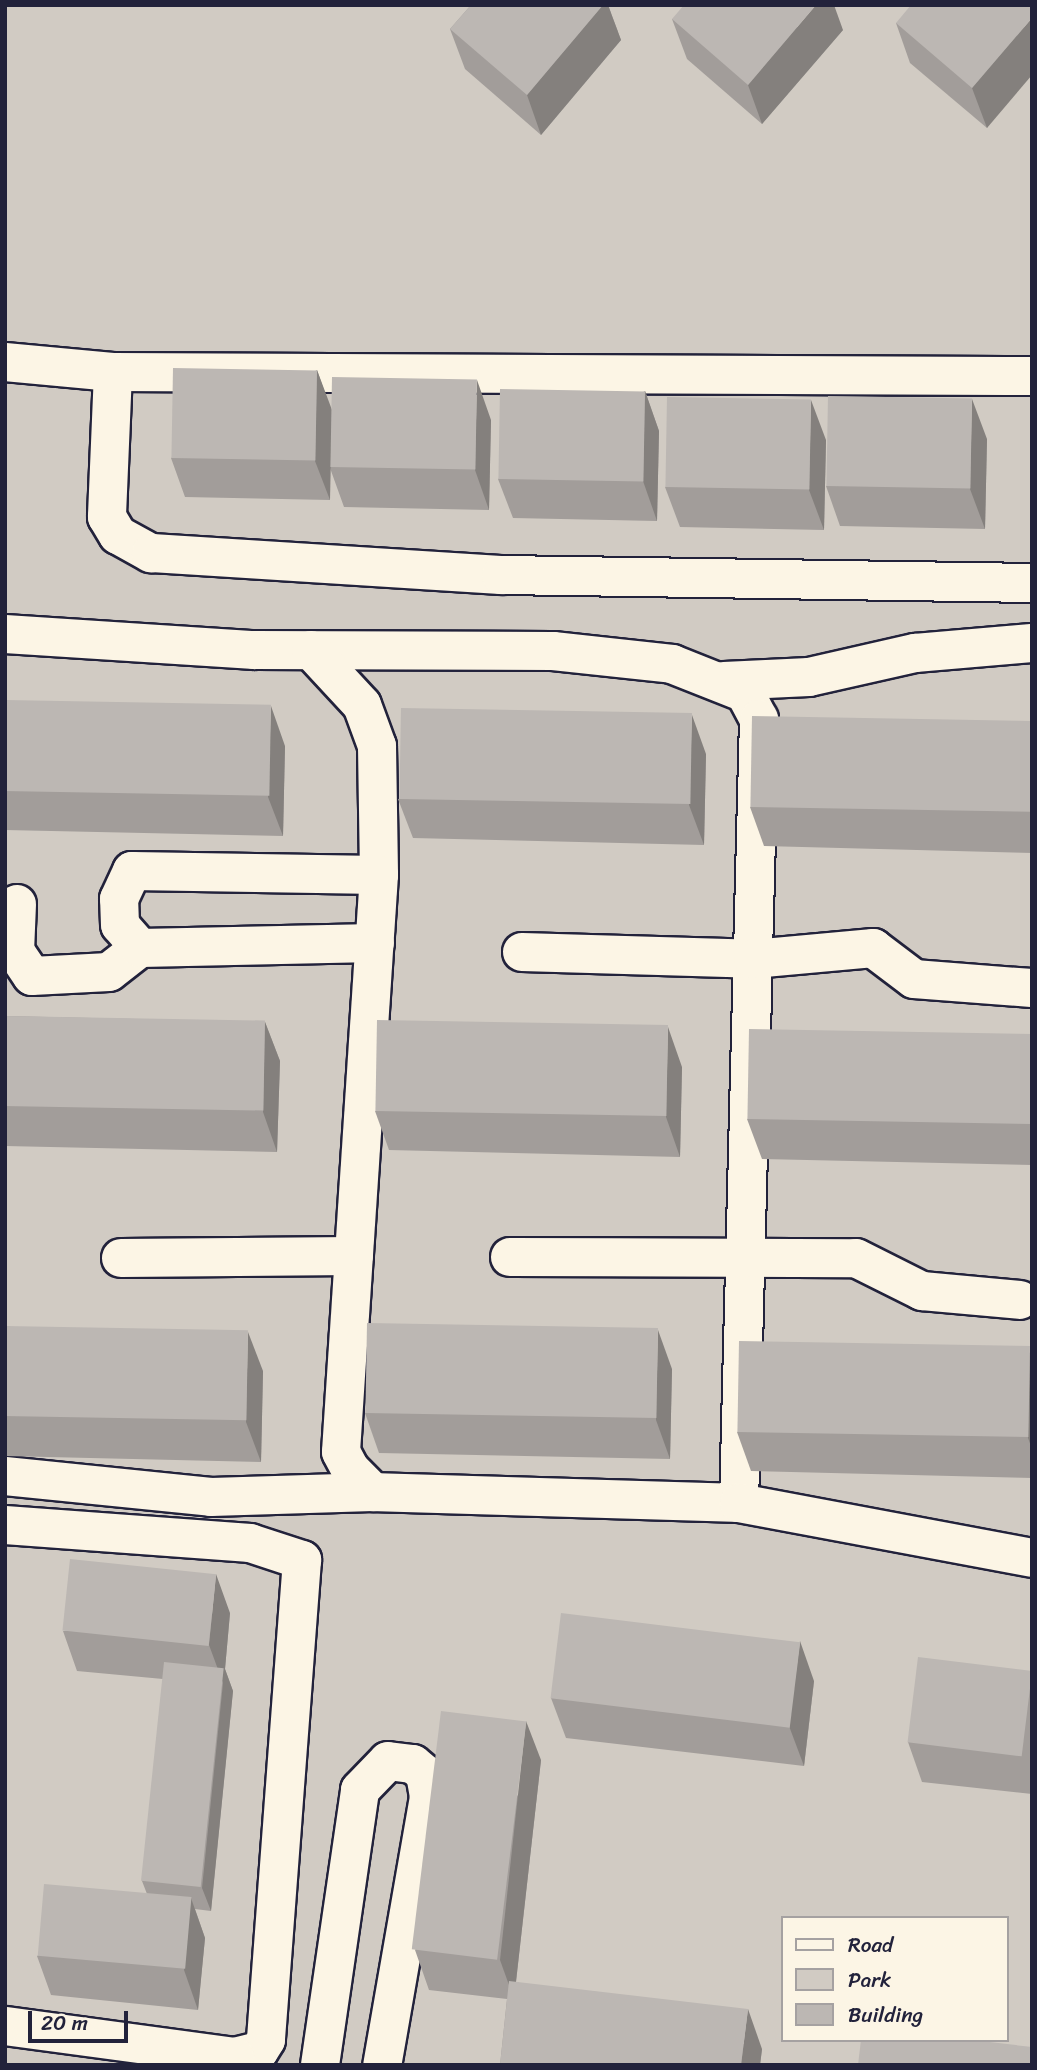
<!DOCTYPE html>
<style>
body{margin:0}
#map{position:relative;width:1037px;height:2070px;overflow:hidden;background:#efe8db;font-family:Sriracha,sans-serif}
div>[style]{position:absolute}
.green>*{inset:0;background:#d1cbc3}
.roads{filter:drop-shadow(2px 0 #22223b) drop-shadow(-2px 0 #22223b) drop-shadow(0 2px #22223b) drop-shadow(0 -2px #22223b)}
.minor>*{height:38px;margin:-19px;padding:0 19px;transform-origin:19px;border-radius:19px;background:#fcf5e5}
.wall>*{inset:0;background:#a29d9a}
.shaded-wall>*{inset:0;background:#84807d}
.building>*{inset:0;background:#bcb7b3;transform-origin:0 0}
span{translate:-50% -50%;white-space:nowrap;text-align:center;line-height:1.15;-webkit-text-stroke:5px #fcf5e5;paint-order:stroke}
.frame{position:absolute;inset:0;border:7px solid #22223b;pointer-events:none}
.legend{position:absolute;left:781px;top:1916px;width:228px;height:126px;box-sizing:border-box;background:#fcf5e5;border:2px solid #a5a1a1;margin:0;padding:9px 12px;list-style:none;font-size:21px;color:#22223b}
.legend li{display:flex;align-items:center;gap:14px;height:35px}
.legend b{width:35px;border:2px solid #a5a1a1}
.scale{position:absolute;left:28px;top:2011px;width:100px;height:32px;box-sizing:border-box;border:4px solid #22223b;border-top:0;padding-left:9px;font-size:21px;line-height:24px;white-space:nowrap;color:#22223b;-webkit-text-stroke:5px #fcf5e5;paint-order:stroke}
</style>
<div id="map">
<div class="green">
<div style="clip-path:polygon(evenodd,5px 5px,1032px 5px,1032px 2065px,5px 2065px,5px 5px,783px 1918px,1007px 1918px,1007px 2040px,783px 2040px,783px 1918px)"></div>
</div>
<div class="roads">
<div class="minor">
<div style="left:5px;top:362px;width:108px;rotate:5.3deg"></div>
<div style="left:113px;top:372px;width:919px;rotate:0.25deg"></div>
<div style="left:113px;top:372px;width:145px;rotate:92.4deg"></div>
<div style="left:107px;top:517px;width:21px;rotate:59deg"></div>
<div style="left:118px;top:535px;width:38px;rotate:29deg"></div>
<div style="left:151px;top:553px;width:351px;rotate:3.6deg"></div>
<div style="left:501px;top:575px;width:531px;rotate:0.86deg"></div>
<div style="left:5px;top:634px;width:250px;rotate:3.7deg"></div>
<div style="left:254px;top:650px;width:299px;rotate:0.2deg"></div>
<div style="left:553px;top:651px;width:120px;rotate:6.2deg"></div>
<div style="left:672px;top:664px;width:79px;rotate:21.7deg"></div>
<div style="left:745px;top:693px;width:30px;rotate:62deg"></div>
<div style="left:759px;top:719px;width:784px;rotate:91.46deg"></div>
<div style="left:311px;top:650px;width:75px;rotate:47.2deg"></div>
<div style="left:362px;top:705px;width:44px;rotate:69.9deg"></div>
<div style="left:377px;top:746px;width:129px;rotate:89.1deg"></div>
<div style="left:379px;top:875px;width:578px;rotate:93.77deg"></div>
<div style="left:341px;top:1452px;width:19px;rotate:62deg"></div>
<div style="left:350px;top:1469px;width:33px;rotate:45deg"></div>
<div style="left:373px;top:1492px;width:366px;rotate:1.7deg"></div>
<div style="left:739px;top:1503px;width:298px;rotate:10.6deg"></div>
<div style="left:724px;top:681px;width:85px;rotate:-2.7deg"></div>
<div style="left:809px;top:677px;width:109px;rotate:-12.8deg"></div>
<div style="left:915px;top:653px;width:117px;rotate:-4.9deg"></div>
<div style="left:17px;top:904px;width:47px;rotate:92.4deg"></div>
<div style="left:15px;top:951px;width:30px;rotate:56deg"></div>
<div style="left:32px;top:976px;width:77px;rotate:-3deg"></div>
<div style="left:109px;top:972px;width:39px;rotate:-38deg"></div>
<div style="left:140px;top:948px;width:235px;rotate:-1.2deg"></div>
<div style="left:140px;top:948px;width:30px;rotate:-131deg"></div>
<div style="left:120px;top:925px;width:26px;rotate:-92deg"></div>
<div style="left:119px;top:899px;width:31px;rotate:-65deg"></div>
<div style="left:132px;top:871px;width:247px;rotate:0.9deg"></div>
<div style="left:522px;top:952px;width:231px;rotate:1.7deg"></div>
<div style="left:753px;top:959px;width:121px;rotate:-5.2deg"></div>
<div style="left:873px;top:948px;width:51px;rotate:37.1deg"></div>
<div style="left:914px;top:979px;width:118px;rotate:4.4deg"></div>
<div style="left:510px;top:1257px;width:346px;rotate:0.2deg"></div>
<div style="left:856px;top:1258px;width:74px;rotate:26.6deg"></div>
<div style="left:922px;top:1291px;width:98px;rotate:5.2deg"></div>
<div style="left:121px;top:1258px;width:233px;rotate:-0.5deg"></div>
<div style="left:5px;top:1476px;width:207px;rotate:5.8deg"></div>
<div style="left:211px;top:1497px;width:162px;rotate:-1.8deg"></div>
<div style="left:5px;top:1525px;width:246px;rotate:4.2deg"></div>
<div style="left:250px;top:1543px;width:55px;rotate:18.1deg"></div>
<div style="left:302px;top:1560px;width:481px;rotate:94.3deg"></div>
<div style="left:266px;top:2040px;width:13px;rotate:122deg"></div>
<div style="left:259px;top:2051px;width:25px;rotate:166deg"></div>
<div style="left:235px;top:2057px;width:232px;rotate:-172.3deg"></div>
<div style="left:320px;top:2065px;width:278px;rotate:-81.7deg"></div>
<div style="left:360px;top:1790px;width:40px;rotate:-46deg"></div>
<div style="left:388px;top:1761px;width:25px;rotate:7deg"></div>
<div style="left:413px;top:1764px;width:16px;rotate:40deg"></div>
<div style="left:425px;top:1774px;width:23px;rotate:80deg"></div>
<div style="left:429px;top:1797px;width:272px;rotate:99.9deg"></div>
</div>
</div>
<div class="wall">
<div style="clip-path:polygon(471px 5px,608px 5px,621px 40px,541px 135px,465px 69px,450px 29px)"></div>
<div style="clip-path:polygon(1032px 5px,987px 128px,910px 63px,896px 23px)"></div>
<div style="clip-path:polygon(672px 19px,843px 30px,762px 124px,687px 59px)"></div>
<div style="clip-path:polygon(317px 370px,331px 410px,491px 420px,489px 510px,344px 507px,330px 468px,330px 500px,185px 497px,171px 458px)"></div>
<div style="clip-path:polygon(645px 391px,659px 431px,657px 521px,513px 518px,498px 479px)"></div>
<div style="clip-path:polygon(987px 439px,985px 529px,840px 526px,826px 486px)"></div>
<div style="clip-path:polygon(826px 440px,824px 530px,680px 527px,665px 487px)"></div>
<div style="clip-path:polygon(5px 700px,285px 746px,283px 836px,5px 830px)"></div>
<div style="clip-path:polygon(1032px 723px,1032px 853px,764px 846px,750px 807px)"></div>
<div style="clip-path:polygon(706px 754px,704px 845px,413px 838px,398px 799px)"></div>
<div style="clip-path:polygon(5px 1016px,265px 1022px,280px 1061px,277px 1152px,5px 1146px)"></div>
<div style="clip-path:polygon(1032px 1035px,1032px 1165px,762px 1159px,747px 1119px)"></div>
<div style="clip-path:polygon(682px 1067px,680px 1157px,389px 1150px,375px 1111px)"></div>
<div style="clip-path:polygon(5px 1326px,263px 1371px,261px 1462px,5px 1456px)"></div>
<div style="clip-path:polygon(1032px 1352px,1032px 1478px,751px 1471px,737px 1432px)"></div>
<div style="clip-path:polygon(672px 1369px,670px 1459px,379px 1453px,365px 1413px)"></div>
<div style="clip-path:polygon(230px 1613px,225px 1669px,233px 1691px,211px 1911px,195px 1909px,205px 1938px,198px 2010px,51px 1995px,37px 1956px,147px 1894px,142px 1881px,163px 1679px,77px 1671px,63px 1631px)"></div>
<div style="clip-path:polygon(1032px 1670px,1032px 1794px,922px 1782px,908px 1742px)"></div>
<div style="clip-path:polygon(814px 1681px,804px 1766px,566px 1738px,551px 1698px)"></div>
<div style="clip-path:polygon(541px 1760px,516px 1982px,762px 2049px,760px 2065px,500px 2065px,507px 1999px,429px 1990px,415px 1950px)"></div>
</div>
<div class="shaded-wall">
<div style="clip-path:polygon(603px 5px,608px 5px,621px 40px,541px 135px,527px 95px)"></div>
<div style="clip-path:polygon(816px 5px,834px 5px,843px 30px,762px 124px,748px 85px)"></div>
<div style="clip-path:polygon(1032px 18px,1032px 75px,987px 128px,972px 88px)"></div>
<div style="clip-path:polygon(317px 370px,332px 410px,330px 500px,315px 461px)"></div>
<div style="clip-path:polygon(477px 380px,491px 420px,489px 510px,475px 470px)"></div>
<div style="clip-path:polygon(645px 391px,659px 431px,657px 521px,643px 481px)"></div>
<div style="clip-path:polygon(972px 399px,987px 439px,985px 529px,970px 489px)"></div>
<div style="clip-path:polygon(811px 400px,826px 440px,824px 530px,809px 490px)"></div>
<div style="clip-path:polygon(271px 706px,285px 746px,283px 836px,268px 797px)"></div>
<div style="clip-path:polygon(692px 715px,706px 754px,704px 845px,689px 805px)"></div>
<div style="clip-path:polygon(265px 1022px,280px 1061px,277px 1152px,263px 1112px)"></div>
<div style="clip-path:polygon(668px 1027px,682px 1067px,680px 1157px,666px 1117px)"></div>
<div style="clip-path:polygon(658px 1330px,672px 1369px,670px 1459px,656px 1420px)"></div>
<div style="clip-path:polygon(248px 1332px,263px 1371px,261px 1462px,246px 1422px)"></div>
<div style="clip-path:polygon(1030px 1348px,1032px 1352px,1032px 1449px,1028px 1438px)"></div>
<div style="clip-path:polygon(216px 1574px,230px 1613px,225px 1669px,233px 1691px,211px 1911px,202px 1888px,223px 1683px,209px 1645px)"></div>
<div style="clip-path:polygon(800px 1641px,814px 1681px,804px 1766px,789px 1726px)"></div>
<div style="clip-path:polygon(526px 1721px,541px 1760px,514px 1999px,500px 1960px)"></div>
<div style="clip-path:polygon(191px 1898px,205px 1938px,198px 2010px,184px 1970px)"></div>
<div style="clip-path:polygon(748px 2009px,762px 2049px,760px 2065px,741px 2065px)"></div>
</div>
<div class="building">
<div style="clip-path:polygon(471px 5px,603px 5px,527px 95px,450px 29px)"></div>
<div style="clip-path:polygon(684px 5px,816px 5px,748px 85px,672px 19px)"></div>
<div style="clip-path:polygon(911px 5px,1032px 5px,1032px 18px,972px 88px,896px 23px)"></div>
<div style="left:173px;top:368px;width:144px;height:90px;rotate:1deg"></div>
<div style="left:332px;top:377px;width:145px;height:90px;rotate:1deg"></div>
<div style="left:500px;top:389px;width:145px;height:90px;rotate:1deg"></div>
<div style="left:828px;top:396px;width:144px;height:90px;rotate:1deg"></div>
<div style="left:667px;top:397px;width:144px;height:90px;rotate:1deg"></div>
<div style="left:5px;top:700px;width:266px;height:91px;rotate:1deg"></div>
<div style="left:401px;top:708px;width:291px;height:91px;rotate:1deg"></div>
<div style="left:752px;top:716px;width:280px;height:91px;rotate:1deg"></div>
<div style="left:5px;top:1016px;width:260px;height:90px;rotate:1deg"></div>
<div style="left:377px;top:1020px;width:291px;height:91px;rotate:1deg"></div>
<div style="left:749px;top:1029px;width:283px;height:90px;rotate:1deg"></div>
<div style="left:367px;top:1323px;width:291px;height:90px;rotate:1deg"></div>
<div style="left:5px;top:1326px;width:243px;height:90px;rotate:1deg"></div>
<div style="left:739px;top:1341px;width:291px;height:91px;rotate:1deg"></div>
<div style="left:70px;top:1559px;width:147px;height:72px;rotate:6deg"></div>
<div style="left:561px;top:1613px;width:241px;height:86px;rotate:7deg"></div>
<div style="left:918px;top:1657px;width:115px;height:86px;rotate:7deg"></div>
<div style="left:164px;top:1662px;width:60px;height:220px;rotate:6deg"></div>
<div style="left:441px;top:1711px;width:86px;height:240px;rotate:7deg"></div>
<div style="left:44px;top:1884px;width:148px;height:72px;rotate:5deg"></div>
<div style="clip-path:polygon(509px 1981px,748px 2009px,741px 2065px,500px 2065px)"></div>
<div style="clip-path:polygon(861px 2040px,972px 2040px,1032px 2047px,1032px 2065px,858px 2065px)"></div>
</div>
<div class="frame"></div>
<ul class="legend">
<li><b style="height:9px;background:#fcf5e5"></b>Road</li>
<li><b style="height:19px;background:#d1cbc3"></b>Park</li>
<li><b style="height:19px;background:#bcb7b3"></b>Building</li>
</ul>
<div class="scale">20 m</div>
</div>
